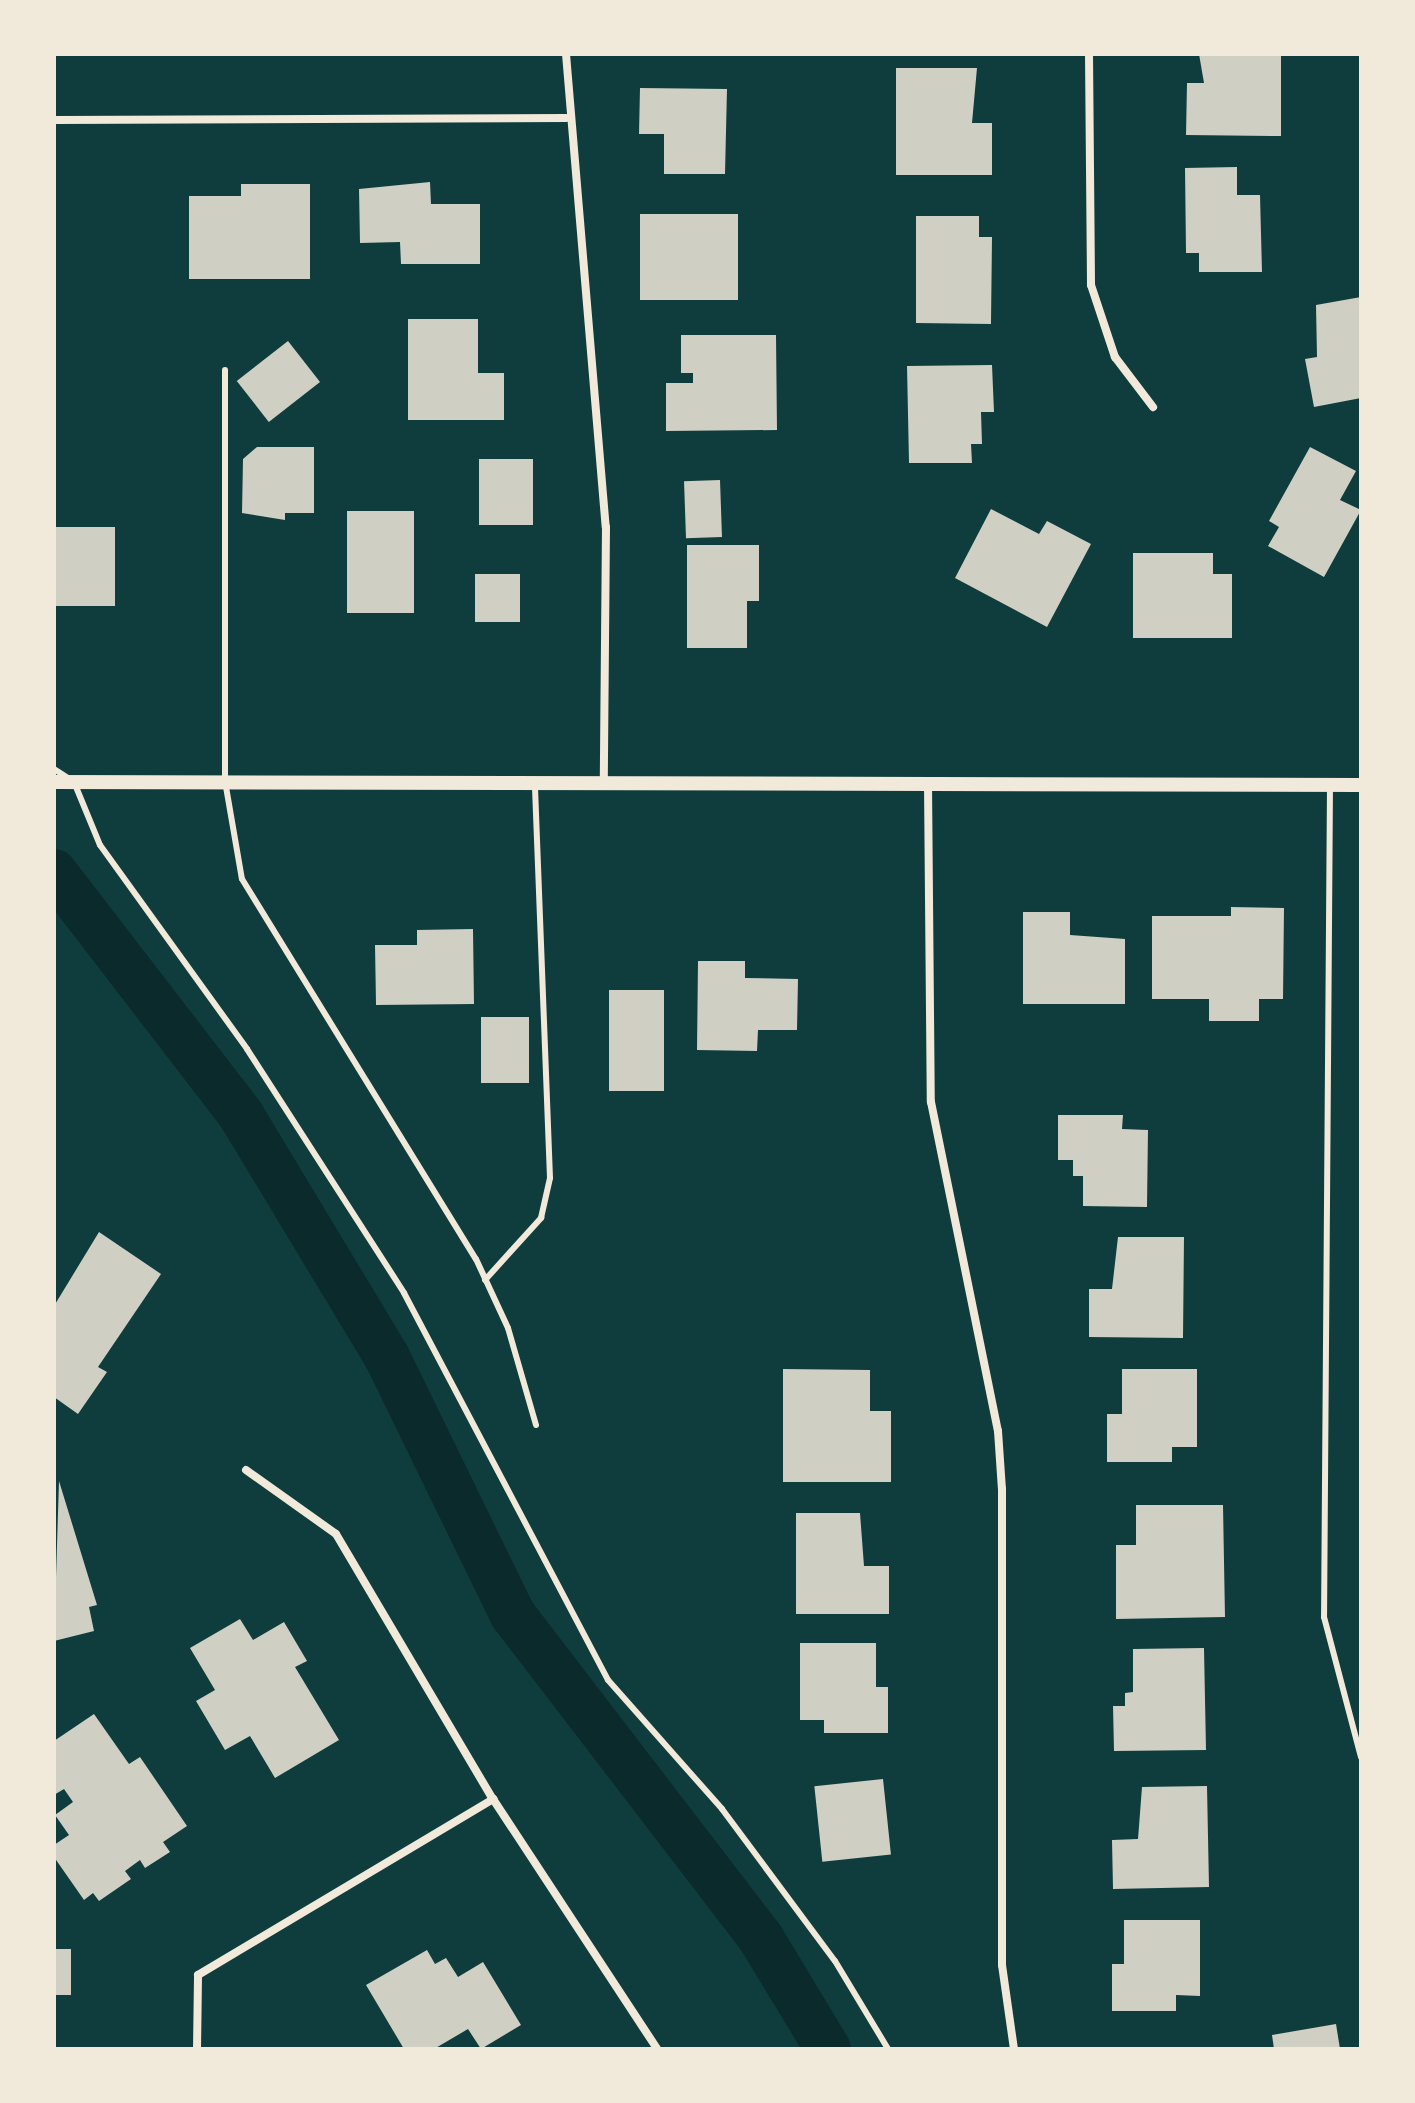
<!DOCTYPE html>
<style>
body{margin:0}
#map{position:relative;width:1415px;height:2103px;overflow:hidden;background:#0f3d3e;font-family:Lato,sans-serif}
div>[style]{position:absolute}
.canal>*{height:46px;margin:-23px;padding:0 23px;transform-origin:23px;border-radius:23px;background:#0a2a2b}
.building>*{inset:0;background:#cfcfc3;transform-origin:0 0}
.service>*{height:6px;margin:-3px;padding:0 3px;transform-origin:3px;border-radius:3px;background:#f1e9da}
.minor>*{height:8px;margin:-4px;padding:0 4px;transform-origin:4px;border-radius:4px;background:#f1e9da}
.tertiary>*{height:14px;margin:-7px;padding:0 7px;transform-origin:7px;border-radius:7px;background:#f1e9da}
span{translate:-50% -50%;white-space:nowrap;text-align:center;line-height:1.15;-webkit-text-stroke:6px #f1e9da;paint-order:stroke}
.frame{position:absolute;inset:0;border:56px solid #f1e9da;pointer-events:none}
</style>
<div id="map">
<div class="canal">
<div style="left:54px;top:872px;width:307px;rotate:52.4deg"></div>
<div style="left:241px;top:1115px;width:283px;rotate:58.9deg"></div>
<div style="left:387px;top:1357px;width:287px;rotate:64deg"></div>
<div style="left:513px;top:1615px;width:409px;rotate:52.5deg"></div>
<div style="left:762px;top:1940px;width:127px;rotate:58.8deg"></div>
</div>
<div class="building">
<div style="clip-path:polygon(1199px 54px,1281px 54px,1281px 136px,1186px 135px,1187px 83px,1204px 83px)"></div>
<div style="clip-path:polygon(896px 68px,977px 68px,972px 123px,992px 123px,992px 175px,896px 175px)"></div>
<div style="clip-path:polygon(640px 88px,727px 89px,725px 174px,664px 174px,664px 134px,639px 134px)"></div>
<div style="clip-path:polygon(1237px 167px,1237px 195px,1260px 195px,1262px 272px,1199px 272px,1199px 253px,1186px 253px,1185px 168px)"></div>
<div style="clip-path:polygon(430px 182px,431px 204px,480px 204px,480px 264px,401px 264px,400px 242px,360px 243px,359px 189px)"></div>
<div style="clip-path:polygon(241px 184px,310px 184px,310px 279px,189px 279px,189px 196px,241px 196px)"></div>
<div style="left:738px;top:214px;width:86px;height:98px;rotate:90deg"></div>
<div style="clip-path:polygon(916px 216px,979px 216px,979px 237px,992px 237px,991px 324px,916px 323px)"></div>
<div style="clip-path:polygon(1361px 297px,1361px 398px,1314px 407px,1305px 359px,1317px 357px,1316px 305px)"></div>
<div style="clip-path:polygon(408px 319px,478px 319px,478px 373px,504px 373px,504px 420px,408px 420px)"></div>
<div style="clip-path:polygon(681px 335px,776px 335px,777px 430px,666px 431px,666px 383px,693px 383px,693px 373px,681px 373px)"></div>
<div style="left:288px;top:341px;width:52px;height:65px;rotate:52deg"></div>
<div style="clip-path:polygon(992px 365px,994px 412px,981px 412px,982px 444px,971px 444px,972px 463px,909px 463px,907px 366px)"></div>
<div style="clip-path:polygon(257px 447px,314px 447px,314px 513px,285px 513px,285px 520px,242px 513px,243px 459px)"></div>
<div style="clip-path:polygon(1310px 447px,1356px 471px,1340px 500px,1361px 510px,1324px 577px,1268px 546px,1279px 527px,1269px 521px)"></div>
<div style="left:479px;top:459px;width:54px;height:66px"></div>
<div style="left:720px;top:480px;width:57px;height:36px;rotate:88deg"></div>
<div style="clip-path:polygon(991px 509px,1039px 534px,1047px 521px,1091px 544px,1047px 627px,955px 578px)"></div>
<div style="left:414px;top:511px;width:102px;height:67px;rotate:90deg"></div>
<div style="left:115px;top:527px;width:79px;height:61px;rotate:90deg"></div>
<div style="clip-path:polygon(687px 545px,759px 545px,759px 601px,747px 601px,747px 648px,687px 648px)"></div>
<div style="clip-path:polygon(1133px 553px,1213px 553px,1213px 574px,1232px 574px,1232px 638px,1133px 638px)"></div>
<div style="left:475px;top:574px;width:45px;height:48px"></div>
<div style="clip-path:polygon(1231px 907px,1284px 908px,1283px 999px,1259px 999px,1259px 1021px,1209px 1021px,1209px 999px,1152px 999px,1152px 916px,1231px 916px)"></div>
<div style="clip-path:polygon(1023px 912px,1070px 912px,1070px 935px,1125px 939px,1125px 1004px,1023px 1004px)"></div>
<div style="clip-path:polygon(473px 929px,474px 1004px,376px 1005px,375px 945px,417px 945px,417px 930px)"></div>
<div style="clip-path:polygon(698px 961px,745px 961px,745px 978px,798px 979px,797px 1030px,758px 1030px,757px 1051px,697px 1050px)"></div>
<div style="left:609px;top:990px;width:55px;height:101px"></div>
<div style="left:481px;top:1017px;width:48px;height:66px"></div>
<div style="clip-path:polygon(1058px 1115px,1123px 1115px,1122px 1129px,1148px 1130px,1147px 1207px,1083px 1206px,1083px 1176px,1073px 1176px,1073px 1160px,1058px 1160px)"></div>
<div style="clip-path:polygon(99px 1232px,161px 1274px,98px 1367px,107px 1372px,78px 1414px,54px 1397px,54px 1306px)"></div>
<div style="clip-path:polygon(1118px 1237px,1184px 1237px,1183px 1338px,1089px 1337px,1089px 1289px,1112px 1289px)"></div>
<div style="clip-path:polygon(783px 1369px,870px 1370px,870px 1411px,891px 1411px,891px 1482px,783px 1482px)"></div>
<div style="clip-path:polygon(1122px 1369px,1197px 1369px,1197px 1447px,1172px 1447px,1172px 1462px,1107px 1462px,1107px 1414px,1122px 1414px)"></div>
<div style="clip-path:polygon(59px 1481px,97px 1605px,89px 1607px,94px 1631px,54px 1641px)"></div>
<div style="clip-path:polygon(1136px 1505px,1223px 1505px,1225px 1617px,1116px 1619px,1116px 1545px,1136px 1545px)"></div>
<div style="clip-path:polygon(796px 1513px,860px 1513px,864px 1566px,889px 1566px,889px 1614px,796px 1614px)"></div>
<div style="clip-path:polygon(240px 1619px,253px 1640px,284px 1622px,307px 1661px,295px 1667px,339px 1740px,275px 1778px,250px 1736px,225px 1750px,196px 1701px,215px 1690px,190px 1648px)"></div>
<div style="clip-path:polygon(800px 1643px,876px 1643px,876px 1687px,888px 1687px,888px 1733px,824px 1733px,824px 1720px,800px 1720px)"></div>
<div style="clip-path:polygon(1204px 1648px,1206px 1750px,1114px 1751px,1113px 1706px,1125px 1706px,1125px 1693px,1133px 1692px,1133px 1649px)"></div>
<div style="clip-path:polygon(94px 1714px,129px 1764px,140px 1757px,187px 1826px,163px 1842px,170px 1852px,145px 1868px,140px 1860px,125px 1871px,131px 1879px,99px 1901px,93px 1893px,84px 1900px,54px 1857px,54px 1845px,69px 1835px,55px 1815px,73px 1802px,64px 1789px,54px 1795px,54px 1741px)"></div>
<div style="left:883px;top:1779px;width:76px;height:69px;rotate:84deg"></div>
<div style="clip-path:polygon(1207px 1786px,1209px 1887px,1113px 1889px,1112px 1840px,1138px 1839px,1142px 1787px)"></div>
<div style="clip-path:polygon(1124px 1920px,1200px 1920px,1200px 1996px,1176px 1995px,1176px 2011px,1112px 2011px,1112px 1964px,1124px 1964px)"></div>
<div style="left:54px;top:1949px;width:17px;height:46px"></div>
<div style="clip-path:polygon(427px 1950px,435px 1964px,446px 1958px,458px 1977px,483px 1962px,521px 2025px,481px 2049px,468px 2029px,434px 2049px,404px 2049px,366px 1985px)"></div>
<div style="clip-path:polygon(1336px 2024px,1340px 2049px,1274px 2049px,1272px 2035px)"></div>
</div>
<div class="service">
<div style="left:225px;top:370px;width:411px;rotate:90deg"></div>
<div style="left:225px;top:781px;width:99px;rotate:80.2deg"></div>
<div style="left:242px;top:879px;width:446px;rotate:58.4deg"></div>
<div style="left:476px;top:1259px;width:76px;rotate:65.1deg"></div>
<div style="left:508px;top:1328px;width:101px;rotate:73.9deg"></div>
<div style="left:54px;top:769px;width:24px;rotate:33deg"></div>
<div style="left:74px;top:782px;width:68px;rotate:67.6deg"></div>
<div style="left:100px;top:845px;width:251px;rotate:54.2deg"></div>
<div style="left:247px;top:1049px;width:290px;rotate:57.2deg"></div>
<div style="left:404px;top:1293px;width:437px;rotate:62.2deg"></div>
<div style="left:608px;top:1680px;width:172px;rotate:48.5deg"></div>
<div style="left:722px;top:1809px;width:189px;rotate:53.4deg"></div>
<div style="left:835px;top:1961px;width:103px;rotate:58.9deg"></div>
<div style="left:1330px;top:785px;width:832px;rotate:90.41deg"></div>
<div style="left:1324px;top:1617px;width:145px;rotate:75.2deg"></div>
<div style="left:485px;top:1280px;width:84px;rotate:-47.9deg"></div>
<div style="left:541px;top:1218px;width:41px;rotate:-77.3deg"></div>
<div style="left:550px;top:1178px;width:393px;rotate:-92.2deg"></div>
</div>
<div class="minor">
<div style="left:566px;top:54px;width:475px;rotate:85.2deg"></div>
<div style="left:606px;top:527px;width:254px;rotate:90.5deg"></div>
<div style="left:1089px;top:54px;width:231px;rotate:89.5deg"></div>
<div style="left:1091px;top:285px;width:76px;rotate:71.6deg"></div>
<div style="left:1115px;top:357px;width:63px;rotate:52.8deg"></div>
<div style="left:54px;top:120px;width:512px;rotate:-0.22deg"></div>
<div style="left:928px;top:783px;width:319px;rotate:89.5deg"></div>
<div style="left:931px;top:1102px;width:336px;rotate:78.5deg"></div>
<div style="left:998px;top:1431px;width:58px;rotate:86.1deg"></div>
<div style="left:1002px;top:1489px;width:476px;rotate:90deg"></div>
<div style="left:1002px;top:1965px;width:85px;rotate:81.9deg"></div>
<div style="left:246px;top:1470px;width:110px;rotate:35.4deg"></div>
<div style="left:336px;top:1534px;width:308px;rotate:59.4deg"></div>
<div style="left:493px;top:1799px;width:299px;rotate:56.7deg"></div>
<div style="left:197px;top:2049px;width:74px;rotate:-89.2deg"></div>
<div style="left:198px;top:1975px;width:344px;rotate:-30.8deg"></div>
</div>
<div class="tertiary">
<div style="left:54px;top:782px;width:1307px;rotate:0.13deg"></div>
</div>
<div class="frame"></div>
</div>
